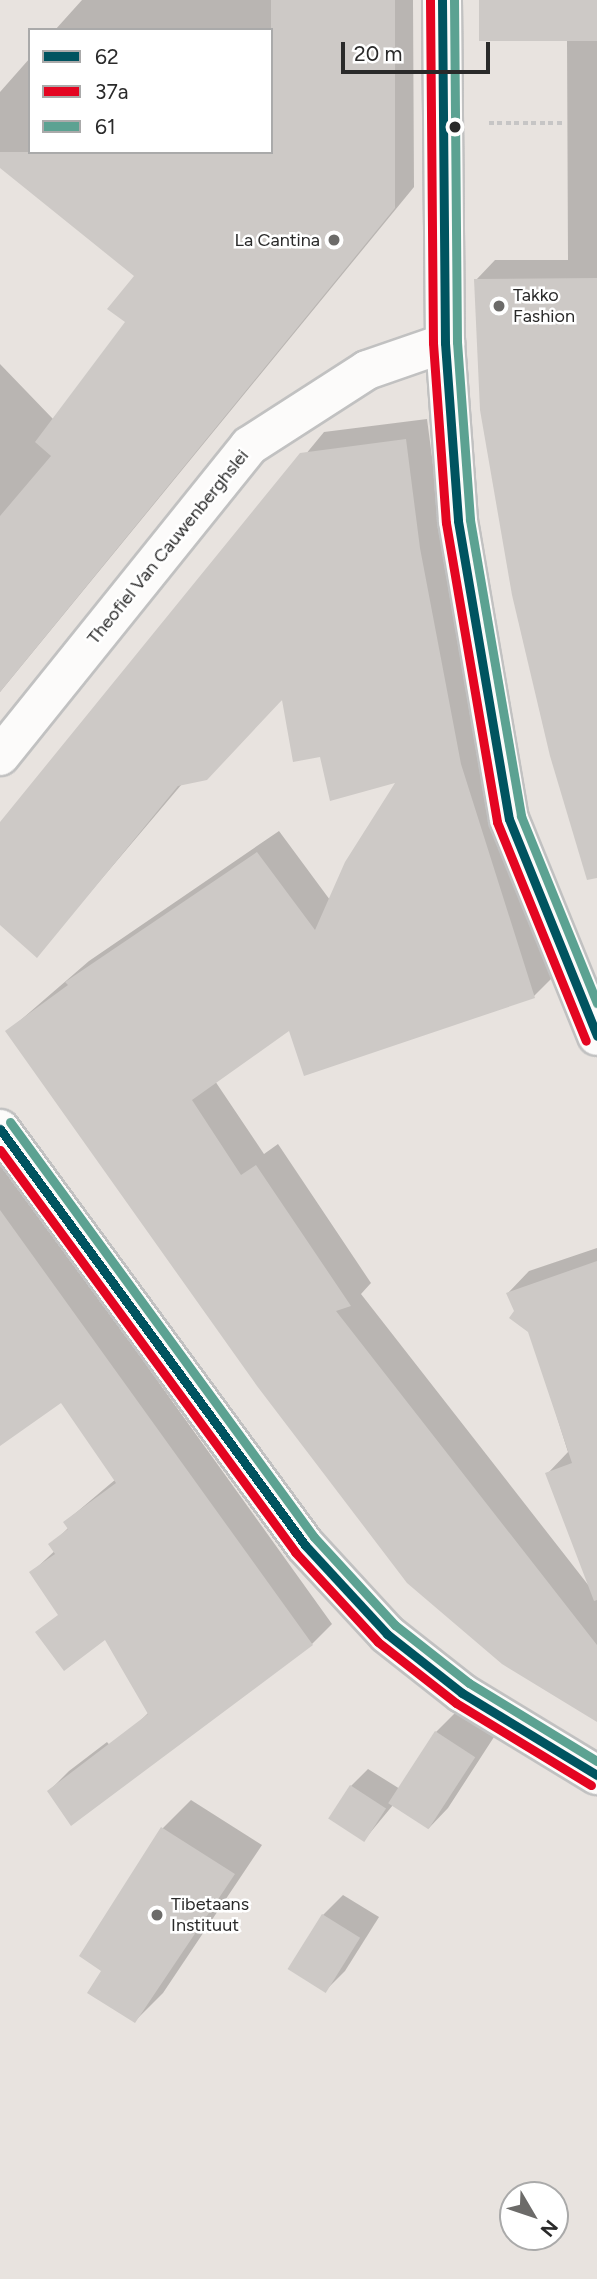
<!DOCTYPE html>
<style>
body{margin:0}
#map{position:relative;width:597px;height:2279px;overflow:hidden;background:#e8e3df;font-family:Figtree,sans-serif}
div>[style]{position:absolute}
.shadow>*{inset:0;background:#0003}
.building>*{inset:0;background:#cdc9c6;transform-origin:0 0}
.path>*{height:4.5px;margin-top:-2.25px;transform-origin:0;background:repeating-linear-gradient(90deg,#c6c5c5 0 5px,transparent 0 8.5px)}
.roads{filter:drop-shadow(2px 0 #c1c1c1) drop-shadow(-2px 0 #c1c1c1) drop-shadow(0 2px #c1c1c1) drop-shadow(0 -2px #c1c1c1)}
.minor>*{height:38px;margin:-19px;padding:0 19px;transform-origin:19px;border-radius:19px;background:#fcfbfa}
.bus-1>*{height:9px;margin:-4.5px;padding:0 4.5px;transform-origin:4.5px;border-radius:4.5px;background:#005460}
.bus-2>*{height:9px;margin:-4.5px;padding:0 4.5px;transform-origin:4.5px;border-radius:4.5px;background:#e40521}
.bus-3>*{height:9px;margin:-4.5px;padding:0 4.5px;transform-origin:4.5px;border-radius:4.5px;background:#5ca292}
.dots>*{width:19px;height:19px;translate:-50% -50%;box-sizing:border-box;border:4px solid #fff;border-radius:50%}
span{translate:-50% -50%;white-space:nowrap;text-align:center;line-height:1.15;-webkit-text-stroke:5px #fff;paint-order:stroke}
.poi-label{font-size:18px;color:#2a2a2a}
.right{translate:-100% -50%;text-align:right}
.left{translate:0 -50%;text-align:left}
.street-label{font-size:18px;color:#2a2a2a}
.legend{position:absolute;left:28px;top:28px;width:245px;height:126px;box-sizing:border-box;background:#fff;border:2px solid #aaa;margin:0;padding:9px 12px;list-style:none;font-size:21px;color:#2a2a2a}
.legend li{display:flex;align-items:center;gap:14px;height:35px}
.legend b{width:35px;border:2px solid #aaa}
.north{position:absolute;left:499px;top:2181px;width:70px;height:70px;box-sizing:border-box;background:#fff;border:2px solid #aaa;border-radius:50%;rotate:129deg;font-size:19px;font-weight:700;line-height:28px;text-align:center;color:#2a2a2a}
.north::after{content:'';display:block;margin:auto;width:24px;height:32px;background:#6c6b69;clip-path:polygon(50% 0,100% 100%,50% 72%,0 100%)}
.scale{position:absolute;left:341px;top:42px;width:149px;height:32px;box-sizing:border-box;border:4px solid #2a2a2a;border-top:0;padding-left:9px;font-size:21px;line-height:24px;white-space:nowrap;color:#2a2a2a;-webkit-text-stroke:5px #fff;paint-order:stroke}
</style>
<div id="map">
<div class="shadow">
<div style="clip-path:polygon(82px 0,413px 0,414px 187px,0 692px,0 364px,53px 419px,127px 322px,136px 276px,0 166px,0 92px,30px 58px,30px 152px,271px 152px,271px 30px,55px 30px)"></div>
<div style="clip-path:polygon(480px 0,597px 0,597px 822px,476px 280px,495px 260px,568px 260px,567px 41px)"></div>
<div style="clip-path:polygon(427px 419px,441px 525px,556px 974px,534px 996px,290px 1028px,215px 1081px,264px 1154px,278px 1144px,371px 1283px,361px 1294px,589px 1586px,547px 1474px,568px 1452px,530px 1331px,508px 1293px,529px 1271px,597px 1248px,597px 1720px,8px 1031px,89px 961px,279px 831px,330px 900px,399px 780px,321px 755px,284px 698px,182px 784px,37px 955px,0 922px,0 825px,324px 432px)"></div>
<div style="clip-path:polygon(0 1161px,332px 1624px,312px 1644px,136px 1725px,149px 1712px,105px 1638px,31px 1573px,61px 1545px,57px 1539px,69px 1527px,65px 1522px,116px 1479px,61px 1401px,0 1444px)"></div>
<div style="clip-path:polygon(456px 1712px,494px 1737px,448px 1808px,429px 1828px,393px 1805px,365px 1839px,351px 1786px,368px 1769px,400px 1789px,436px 1732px)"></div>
<div style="clip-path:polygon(107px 1742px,133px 1773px,49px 1791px,69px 1771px)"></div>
<div style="clip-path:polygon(191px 1800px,262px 1845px,163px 1993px,135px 2021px,104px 1970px,81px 1956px,163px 1828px)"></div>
<div style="clip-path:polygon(343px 1895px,379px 1917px,345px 1971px,325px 1991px,323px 1915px)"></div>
</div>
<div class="building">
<div style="clip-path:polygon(271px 0,395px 0,395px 208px,0 692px,0 516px,51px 456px,35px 442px,125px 322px,107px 309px,134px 276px,0 168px,0 152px,271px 152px)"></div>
<div style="left:479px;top:0;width:118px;height:41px"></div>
<div style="clip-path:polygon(597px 278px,597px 878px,587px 880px,550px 756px,512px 595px,480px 410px,474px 279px)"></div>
<div style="clip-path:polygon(406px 439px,420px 548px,461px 764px,535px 998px,304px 1076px,289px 1031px,192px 1100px,241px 1175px,256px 1165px,351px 1306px,336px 1311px,597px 1645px,597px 1722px,502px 1664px,407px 1583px,257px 1386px,5px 1031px,68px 985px,65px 982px,257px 852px,315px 930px,345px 862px,395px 783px,330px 801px,320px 757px,293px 762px,282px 700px,207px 780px,178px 786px,37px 958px,0 925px,0 822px,300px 453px)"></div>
<div style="clip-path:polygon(0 1210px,313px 1645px,71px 1826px,47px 1791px,148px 1714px,105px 1640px,64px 1671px,35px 1632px,58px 1615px,29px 1572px,55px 1554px,48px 1544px,68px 1529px,63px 1522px,116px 1483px,61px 1403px,0 1446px)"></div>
<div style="clip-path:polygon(597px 1261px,597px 1600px,594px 1601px,545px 1473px,572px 1463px,528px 1332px,509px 1318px,514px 1311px,506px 1293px)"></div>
<div style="left:435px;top:1731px;width:48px;height:86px;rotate:33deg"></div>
<div style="left:350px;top:1785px;width:43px;height:40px;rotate:33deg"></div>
<div style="clip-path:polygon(161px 1827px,235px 1874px,135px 2023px,87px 1993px,101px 1971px,79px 1956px)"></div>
<div style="left:322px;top:1914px;width:45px;height:65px;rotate:32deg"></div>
</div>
<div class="path">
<div style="left:489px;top:123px;width:76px"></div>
</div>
<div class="roads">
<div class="minor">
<div style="left:442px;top:0;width:343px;rotate:89.5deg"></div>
<div style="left:445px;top:343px;width:178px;rotate:85.8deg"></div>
<div style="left:458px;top:521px;width:302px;rotate:80.3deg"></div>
<div style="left:509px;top:819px;width:234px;rotate:67.9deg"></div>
<div style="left:0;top:756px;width:398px;rotate:-51.2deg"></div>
<div style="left:249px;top:446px;width:140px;rotate:-32.8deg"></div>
<div style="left:367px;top:370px;width:83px;rotate:-19.1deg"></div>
<div style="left:0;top:1129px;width:516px;rotate:53.75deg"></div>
<div style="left:305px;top:1545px;width:121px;rotate:47.3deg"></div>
<div style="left:387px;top:1634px;width:95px;rotate:38.2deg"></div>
<div style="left:462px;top:1693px;width:158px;rotate:31.3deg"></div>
</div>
</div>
<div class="bus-1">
<div style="left:442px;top:0;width:343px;rotate:89.5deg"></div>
<div style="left:445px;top:343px;width:178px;rotate:85.8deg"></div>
<div style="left:458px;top:521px;width:302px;rotate:80.3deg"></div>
<div style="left:509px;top:819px;width:234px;rotate:67.9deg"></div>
<div style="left:0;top:1129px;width:516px;rotate:53.75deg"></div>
<div style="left:305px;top:1545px;width:121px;rotate:47.3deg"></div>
<div style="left:387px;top:1634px;width:95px;rotate:38.2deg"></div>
<div style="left:462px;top:1693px;width:158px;rotate:31.3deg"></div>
</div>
<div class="bus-2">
<div style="left:430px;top:0;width:343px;rotate:89.5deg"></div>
<div style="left:433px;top:343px;width:180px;rotate:85.9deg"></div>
<div style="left:446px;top:523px;width:303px;rotate:80.3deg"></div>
<div style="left:497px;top:822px;width:236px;rotate:67.9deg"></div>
<div style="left:0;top:1150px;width:499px;rotate:53.7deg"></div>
<div style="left:295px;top:1552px;width:122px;rotate:47.3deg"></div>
<div style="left:378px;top:1642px;width:99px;rotate:38deg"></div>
<div style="left:456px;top:1703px;width:158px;rotate:31.3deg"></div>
</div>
<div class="bus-3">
<div style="left:454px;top:0;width:342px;rotate:89.5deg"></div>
<div style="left:457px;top:342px;width:178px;rotate:85.8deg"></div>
<div style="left:470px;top:520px;width:300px;rotate:80.2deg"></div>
<div style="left:521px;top:816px;width:202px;rotate:67.9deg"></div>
<div style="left:10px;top:1122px;width:514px;rotate:53.78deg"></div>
<div style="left:314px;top:1537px;width:120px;rotate:47.4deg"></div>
<div style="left:395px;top:1625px;width:94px;rotate:38.1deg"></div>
<div style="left:469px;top:1683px;width:150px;rotate:31.4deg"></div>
</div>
<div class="dots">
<div style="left:455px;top:127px;background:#2a2a2a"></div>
<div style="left:334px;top:240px;background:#6c6b69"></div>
<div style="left:499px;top:306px;background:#6c6b69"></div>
<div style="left:157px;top:1915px;background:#6c6b69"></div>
</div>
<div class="poi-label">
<span class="right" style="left:320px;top:240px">La Cantina</span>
<span class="left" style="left:513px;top:306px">Takko<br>Fashion</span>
<span class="left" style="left:171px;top:1915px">Tibetaans<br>Instituut</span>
</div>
<div class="street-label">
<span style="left:168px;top:547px;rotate:-51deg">Theofiel Van Cauwenberghslei</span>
</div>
<ul class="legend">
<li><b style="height:9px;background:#005460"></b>62</li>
<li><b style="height:9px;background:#e40521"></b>37a</li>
<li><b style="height:9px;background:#5ca292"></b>61</li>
</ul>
<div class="north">N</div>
<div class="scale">20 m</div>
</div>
